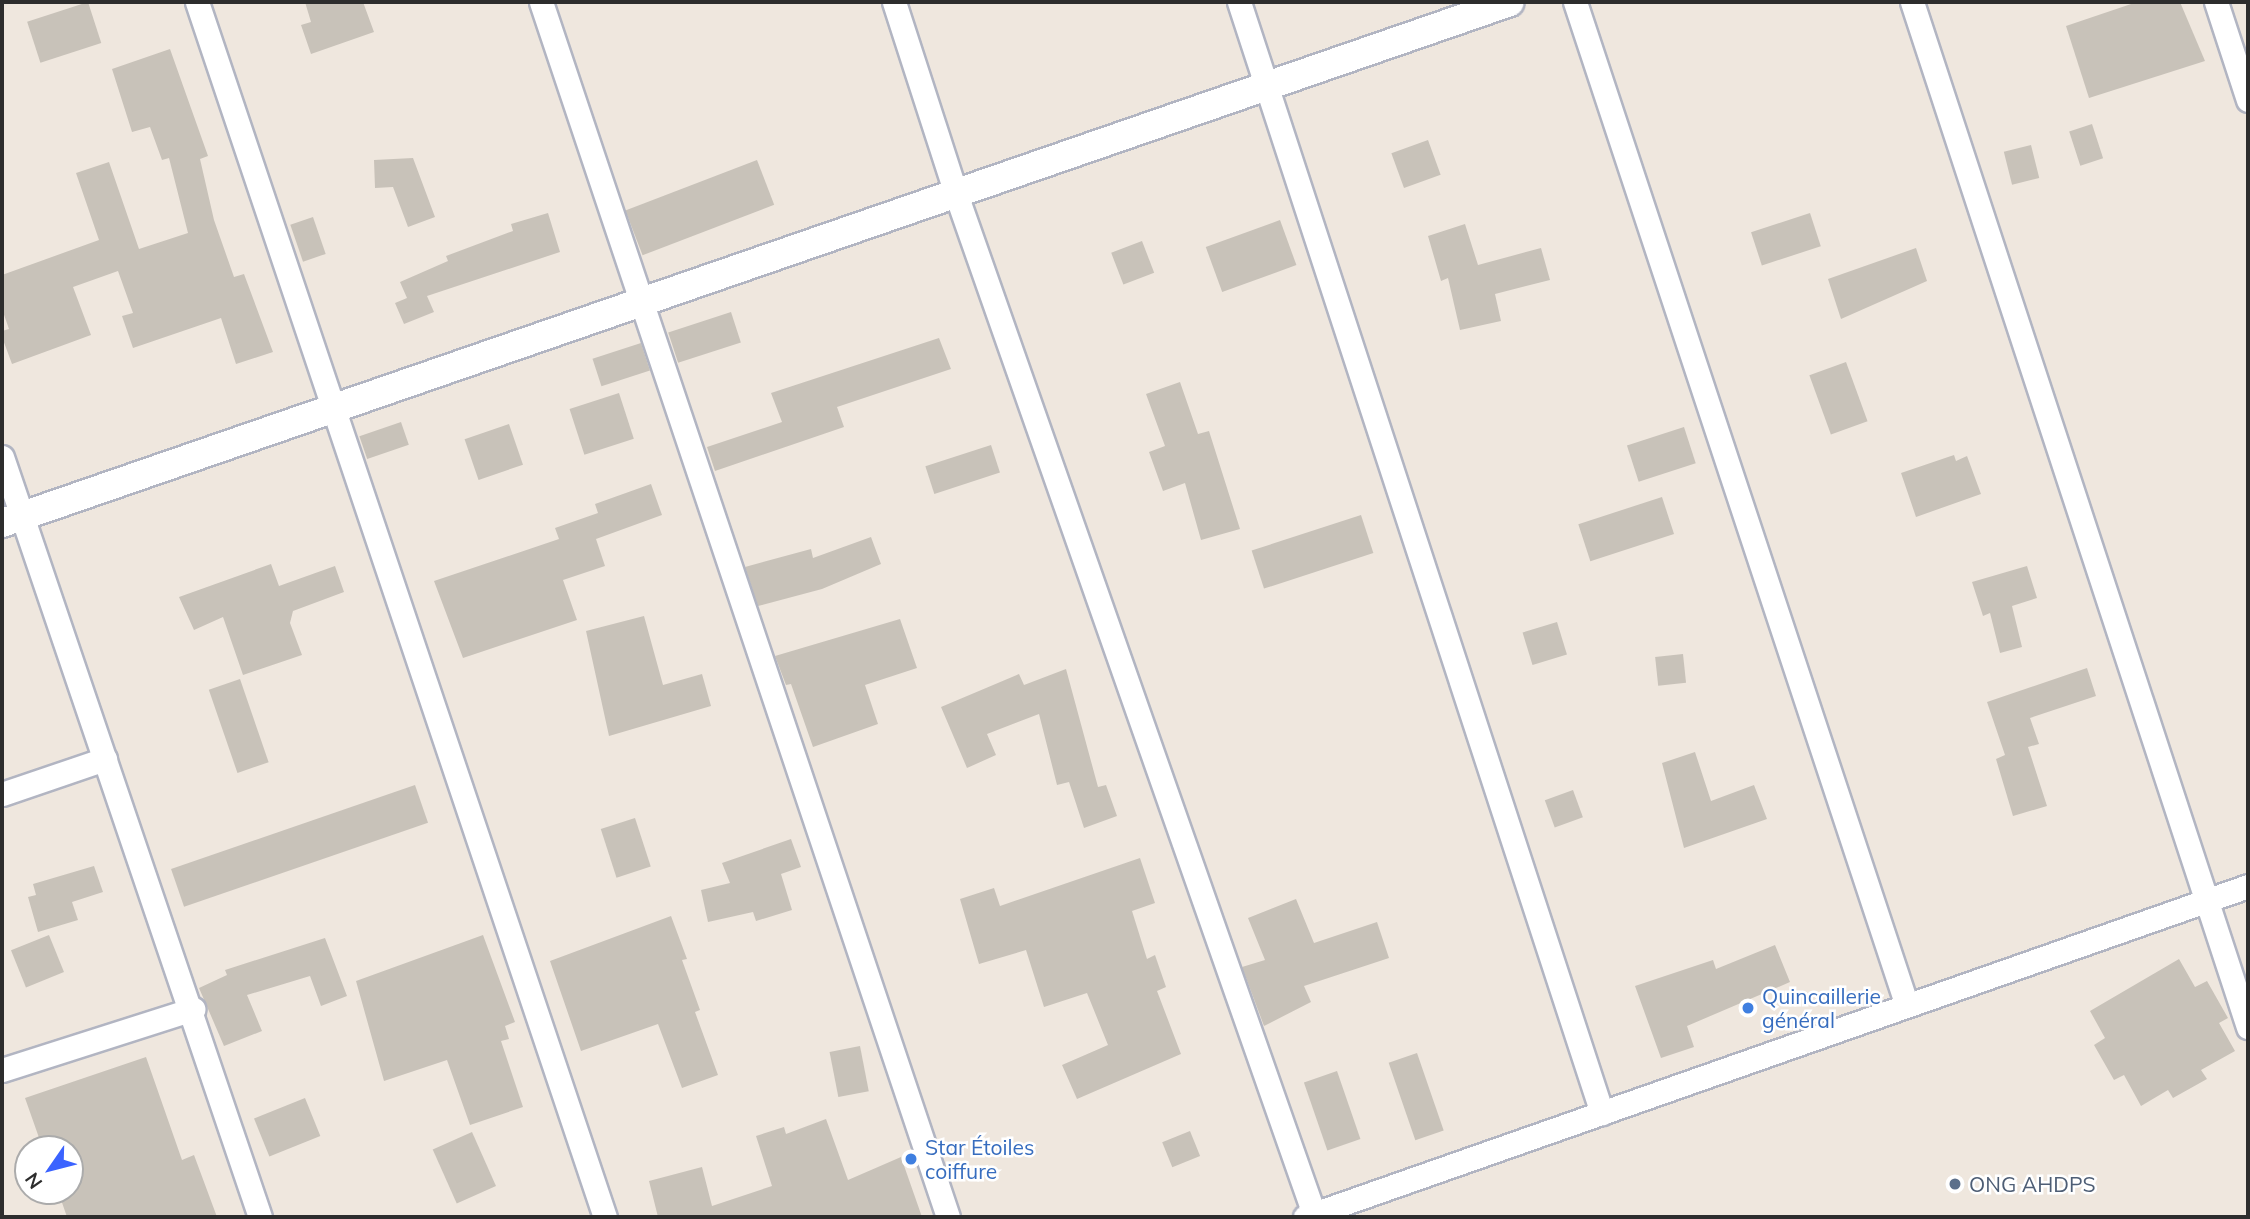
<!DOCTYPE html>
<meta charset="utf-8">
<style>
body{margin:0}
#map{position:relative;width:2250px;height:1219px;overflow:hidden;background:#efe7de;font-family:Mulish,sans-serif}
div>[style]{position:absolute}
.building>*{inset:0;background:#c8c2b9;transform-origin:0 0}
.roads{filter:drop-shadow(2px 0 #b2b5c2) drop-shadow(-2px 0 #b2b5c2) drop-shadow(0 2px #b2b5c2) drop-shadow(0 -2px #b2b5c2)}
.minor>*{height:23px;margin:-11.5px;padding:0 11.5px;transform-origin:11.5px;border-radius:11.5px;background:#fff}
.tertiary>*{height:28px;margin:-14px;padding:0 14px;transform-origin:14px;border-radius:14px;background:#fff}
.dots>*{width:19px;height:19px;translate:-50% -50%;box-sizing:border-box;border:4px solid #fff;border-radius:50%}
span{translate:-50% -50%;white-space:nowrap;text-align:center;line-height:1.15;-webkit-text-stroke:5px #fff;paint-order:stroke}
.shop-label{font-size:21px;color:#366cbe}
.left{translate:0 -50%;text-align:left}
.service-label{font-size:21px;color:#4e5e75}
.frame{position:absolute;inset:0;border:4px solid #2d2d2d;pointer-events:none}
.north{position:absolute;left:14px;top:1135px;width:70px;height:70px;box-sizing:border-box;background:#fff;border:2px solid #ababab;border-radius:50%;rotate:235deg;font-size:19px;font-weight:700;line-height:28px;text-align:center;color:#2d2d2d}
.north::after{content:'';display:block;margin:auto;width:24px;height:32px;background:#3b63ff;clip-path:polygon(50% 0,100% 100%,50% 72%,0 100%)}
</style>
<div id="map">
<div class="building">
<div style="left:88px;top:2px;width:43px;height:64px;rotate:72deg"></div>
<div style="clip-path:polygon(305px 2px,363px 2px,374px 32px,311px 54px,301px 25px,311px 22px)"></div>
<div style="clip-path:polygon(2137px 2px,2180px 2px,2205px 61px,2089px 98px,2066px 26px)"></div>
<div style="clip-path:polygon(170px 49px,208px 156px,200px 159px,214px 220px,234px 277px,244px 274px,273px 352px,236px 364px,221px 318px,133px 348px,122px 316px,133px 313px,118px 271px,73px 287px,91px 335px,12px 364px,2px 337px,2px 331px,9px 329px,2px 309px,2px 275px,99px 240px,76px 173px,109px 162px,139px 249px,188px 233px,169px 158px,162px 160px,150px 127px,132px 132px,112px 69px)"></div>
<div style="left:2092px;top:124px;width:36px;height:24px;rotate:72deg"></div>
<div style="left:1428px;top:140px;width:37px;height:39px;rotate:70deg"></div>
<div style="left:2031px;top:145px;width:34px;height:28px;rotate:76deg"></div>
<div style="clip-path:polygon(413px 158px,435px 217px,408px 227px,393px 187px,375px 188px,374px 160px)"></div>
<div style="left:757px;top:160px;width:48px;height:141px;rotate:69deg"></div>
<div style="clip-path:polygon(548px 213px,560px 252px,427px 296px,434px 312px,404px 324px,395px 303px,407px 298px,400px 282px,448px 261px,446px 256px,513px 231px,511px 224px)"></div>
<div style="left:1810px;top:213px;width:35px;height:62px;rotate:72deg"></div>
<div style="left:313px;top:217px;width:39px;height:24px;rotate:71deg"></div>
<div style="left:1280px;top:220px;width:48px;height:79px;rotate:70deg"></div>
<div style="clip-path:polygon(1465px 224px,1478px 265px,1541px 248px,1550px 280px,1495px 294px,1501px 321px,1460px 330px,1448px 278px,1441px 281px,1428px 236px)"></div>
<div style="left:1142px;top:241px;width:34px;height:33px;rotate:69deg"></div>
<div style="clip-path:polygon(1916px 248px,1927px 281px,1841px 319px,1828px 279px)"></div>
<div style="left:731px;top:312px;width:32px;height:66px;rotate:72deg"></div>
<div style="clip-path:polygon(939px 338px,951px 369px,837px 407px,844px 427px,715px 471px,707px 447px,782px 422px,771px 393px)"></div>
<div style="left:641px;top:343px;width:29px;height:51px;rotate:72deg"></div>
<div style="left:1846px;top:362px;width:63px;height:39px;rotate:70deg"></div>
<div style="clip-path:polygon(1180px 382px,1198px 434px,1209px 431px,1240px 529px,1201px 540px,1185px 483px,1163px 491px,1149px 452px,1165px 446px,1146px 394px)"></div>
<div style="left:619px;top:393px;width:48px;height:52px;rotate:72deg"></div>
<div style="left:401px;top:422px;width:24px;height:44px;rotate:71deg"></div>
<div style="left:509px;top:424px;width:43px;height:47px;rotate:71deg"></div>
<div style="left:1684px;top:427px;width:38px;height:60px;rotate:72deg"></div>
<div style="left:991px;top:445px;width:29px;height:69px;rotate:72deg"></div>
<div style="clip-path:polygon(1954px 455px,1956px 461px,1967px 456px,1981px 494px,1916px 517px,1901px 473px)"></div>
<div style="clip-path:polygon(651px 484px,662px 515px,596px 539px,605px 566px,563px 580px,577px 620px,463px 658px,434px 581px,559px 539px,555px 528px,598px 513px,595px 504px)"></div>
<div style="left:1662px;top:497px;width:39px;height:88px;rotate:72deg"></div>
<div style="left:1361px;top:515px;width:40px;height:115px;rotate:72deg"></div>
<div style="clip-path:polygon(871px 537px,881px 564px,822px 589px,758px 606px,745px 567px,811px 549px,813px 558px)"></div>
<div style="clip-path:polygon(271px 564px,279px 586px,335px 566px,344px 592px,293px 611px,290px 623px,302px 655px,243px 675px,223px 617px,194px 630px,179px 597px)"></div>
<div style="clip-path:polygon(2027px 566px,2037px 598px,2012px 606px,2022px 647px,2000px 653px,1990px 613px,1983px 616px,1972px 582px)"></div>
<div style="clip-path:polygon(644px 616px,663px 685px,702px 674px,711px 706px,609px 736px,586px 631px)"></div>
<div style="clip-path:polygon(900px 619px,917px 668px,865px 685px,878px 724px,813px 747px,791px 684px,786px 685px,775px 656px)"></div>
<div style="left:1557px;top:622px;width:34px;height:36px;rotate:73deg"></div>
<div style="left:1683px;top:654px;width:29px;height:28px;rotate:84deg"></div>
<div style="clip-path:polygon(2087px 668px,2096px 696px,2030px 718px,2039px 744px,2028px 747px,2047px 806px,2013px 816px,1996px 759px,2005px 755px,1987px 702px)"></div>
<div style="clip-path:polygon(1066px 669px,1098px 787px,1106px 785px,1117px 816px,1084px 828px,1069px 782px,1057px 785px,1039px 714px,987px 734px,996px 755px,967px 768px,941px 707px,1019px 674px,1024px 685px)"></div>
<div style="left:240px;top:679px;width:88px;height:33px;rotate:71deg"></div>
<div style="clip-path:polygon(1695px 752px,1711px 801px,1754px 785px,1767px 819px,1684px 848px,1662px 763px)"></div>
<div style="left:415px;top:785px;width:40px;height:258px;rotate:71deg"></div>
<div style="left:1573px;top:790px;width:29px;height:30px;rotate:70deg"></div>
<div style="left:635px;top:818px;width:51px;height:36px;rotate:72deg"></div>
<div style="clip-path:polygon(791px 839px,801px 867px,781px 874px,792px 910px,756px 921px,753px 912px,708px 922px,701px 890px,730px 883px,722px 863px)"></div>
<div style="clip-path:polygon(1140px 858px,1155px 903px,1132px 911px,1147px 959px,1155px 955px,1166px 987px,1157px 991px,1181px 1054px,1077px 1099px,1062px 1065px,1108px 1045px,1087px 993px,1044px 1007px,1026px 950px,979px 964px,960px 899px,994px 888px,1000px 906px)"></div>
<div style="clip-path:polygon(94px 866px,103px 892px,72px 902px,78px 920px,38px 932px,28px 897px,36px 895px,33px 884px)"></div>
<div style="clip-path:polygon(1296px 899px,1314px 943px,1377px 922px,1389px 958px,1304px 986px,1311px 1002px,1264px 1026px,1242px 967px,1265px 960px,1248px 918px)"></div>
<div style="clip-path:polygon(671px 916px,687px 959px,682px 960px,700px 1010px,695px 1012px,718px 1075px,682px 1088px,658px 1024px,581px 1051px,550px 961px)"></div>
<div style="left:49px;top:935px;width:40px;height:41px;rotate:68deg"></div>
<div style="clip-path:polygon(483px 935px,515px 1022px,505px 1026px,509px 1039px,501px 1041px,523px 1107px,470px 1125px,447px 1060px,384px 1081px,356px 981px)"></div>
<div style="clip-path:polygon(325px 938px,347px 996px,321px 1006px,310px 976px,247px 995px,262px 1031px,224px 1046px,199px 988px,227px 975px,225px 970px)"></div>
<div style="clip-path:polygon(1775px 945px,1790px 982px,1687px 1026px,1694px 1047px,1661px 1058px,1635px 986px,1713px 960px,1716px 969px)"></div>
<div style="clip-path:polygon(2179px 959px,2195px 987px,2207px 981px,2228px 1018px,2219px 1023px,2235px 1051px,2201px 1070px,2207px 1079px,2173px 1098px,2168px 1090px,2141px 1106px,2124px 1075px,2114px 1080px,2094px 1045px,2105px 1038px,2090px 1011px)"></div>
<div style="left:860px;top:1046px;width:46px;height:31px;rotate:79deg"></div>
<div style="left:1417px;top:1053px;width:82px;height:30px;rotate:71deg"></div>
<div style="clip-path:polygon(146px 1057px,182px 1160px,194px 1155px,217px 1217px,67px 1217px,58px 1191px,70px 1191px,70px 1149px,43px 1149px,25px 1098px)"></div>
<div style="left:1337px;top:1071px;width:72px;height:35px;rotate:71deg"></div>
<div style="left:305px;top:1098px;width:41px;height:55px;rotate:68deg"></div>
<div style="clip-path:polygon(826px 1119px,848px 1180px,901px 1157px,922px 1217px,658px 1217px,649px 1181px,702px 1167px,712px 1206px,772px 1186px,756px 1136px,784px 1127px,786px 1134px)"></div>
<div style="left:1190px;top:1131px;width:27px;height:30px;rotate:68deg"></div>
<div style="left:472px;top:1132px;width:59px;height:43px;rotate:66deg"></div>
</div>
<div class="roads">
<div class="minor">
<div style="left:197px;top:2px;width:1282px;rotate:71.44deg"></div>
<div style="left:541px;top:2px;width:1281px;rotate:71.48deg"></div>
<div style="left:894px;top:2px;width:202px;rotate:72.1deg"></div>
<div style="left:956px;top:194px;width:1084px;rotate:70.66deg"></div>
<div style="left:1239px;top:2px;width:1169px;rotate:71.91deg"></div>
<div style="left:1575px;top:2px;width:1054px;rotate:71.7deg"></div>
<div style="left:1912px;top:2px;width:1079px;rotate:71.85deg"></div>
<div style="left:2216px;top:2px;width:103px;rotate:71.9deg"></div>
<div style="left:2px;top:457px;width:803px;rotate:71.25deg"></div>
<div style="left:2px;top:794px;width:109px;rotate:-18.8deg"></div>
<div style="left:2px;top:1070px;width:201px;rotate:-17.7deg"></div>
<div style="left:1305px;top:1217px;width:999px;rotate:-19.34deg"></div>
</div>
<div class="tertiary">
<div style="left:2px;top:523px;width:1595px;rotate:-19.06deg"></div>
</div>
</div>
<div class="dots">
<div style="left:1748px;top:1008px;background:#3f7fe0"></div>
<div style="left:911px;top:1159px;background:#3f7fe0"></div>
<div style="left:1955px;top:1184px;background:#5c6f8a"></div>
</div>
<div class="shop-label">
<span class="left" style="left:1762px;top:1008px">Quincaillerie<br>général</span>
<span class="left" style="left:925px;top:1159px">Star Étoiles<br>coiffure</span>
</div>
<div class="service-label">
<span class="left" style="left:1969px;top:1184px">ONG AHDPS</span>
</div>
<div class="frame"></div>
<div class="north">N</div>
</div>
